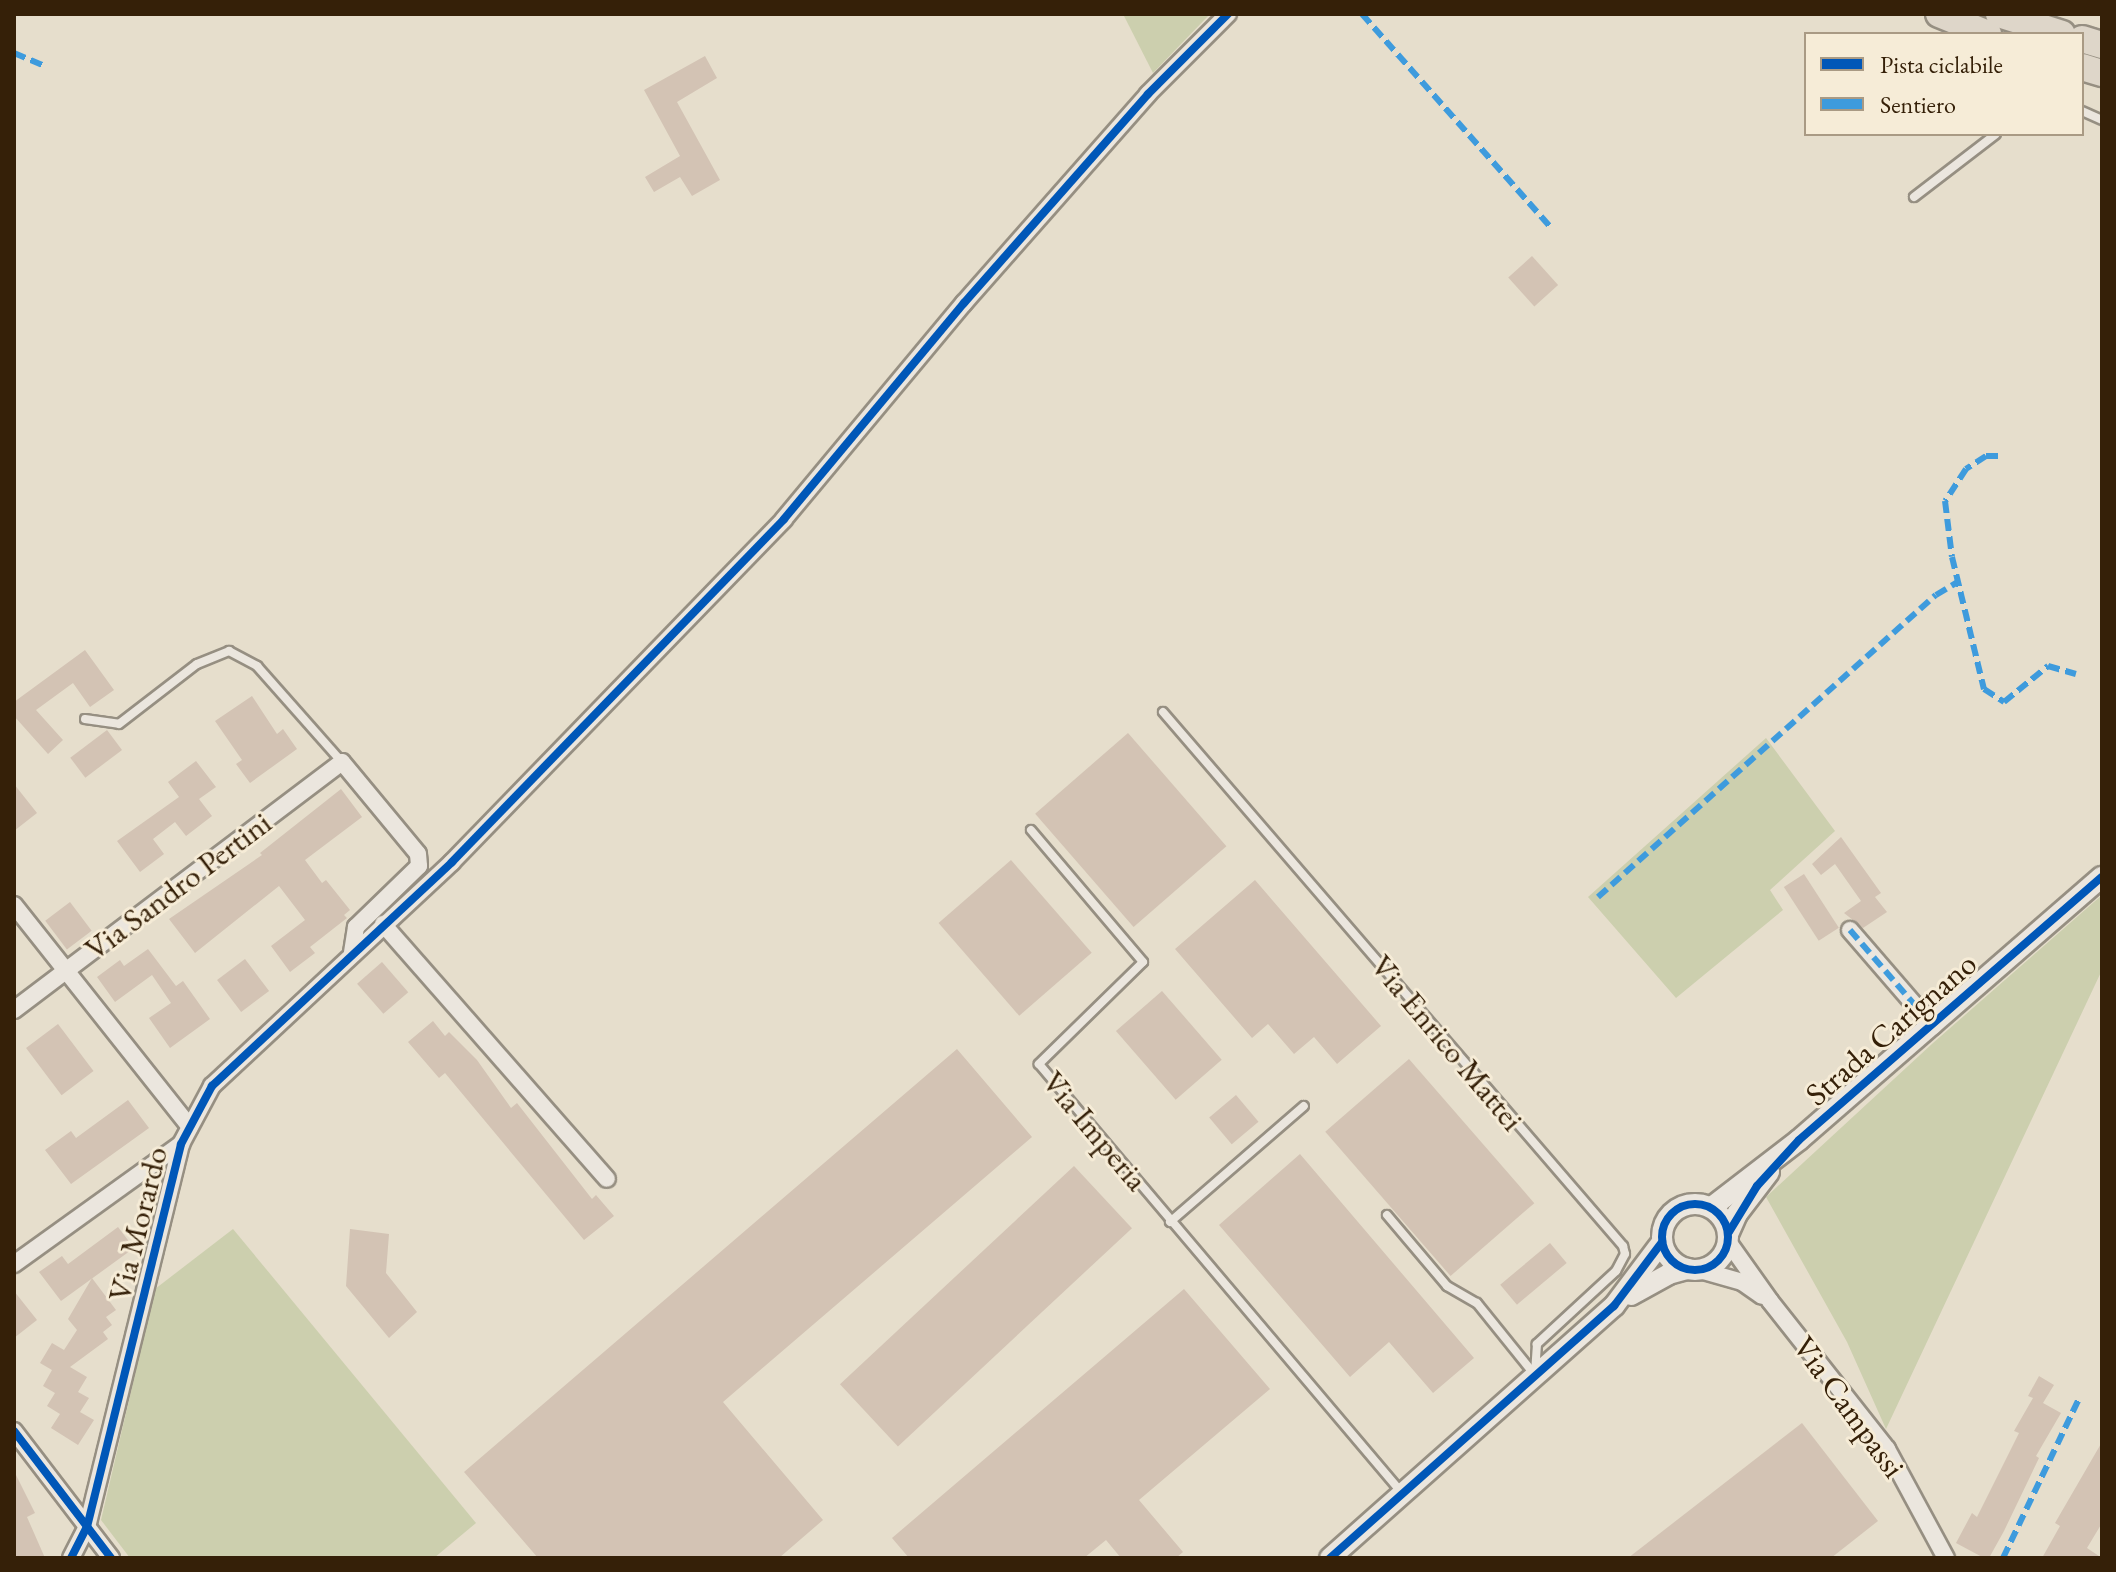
<!DOCTYPE html>
<style>
body{margin:0}
#map{position:relative;width:2116px;height:1572px;overflow:hidden;background:#e6decc;font-family:"EB Garamond",serif}
div>[style]{position:absolute}
.green>*{inset:0;background:#cccfae}
.building>*{inset:0;background:#d3c3b4;transform-origin:0 0}
.roads{filter:drop-shadow(2px 0 #968f82) drop-shadow(-2px 0 #968f82) drop-shadow(0 2px #968f82) drop-shadow(0 -2px #968f82)}
.service>*{height:8px;margin:-4px;padding:0 4px;transform-origin:4px;border-radius:4px;background:#ebe6de}
.minor>*{height:16px;margin:-8px;padding:0 8px;transform-origin:8px;border-radius:8px;background:#ebe6de}
.tertiary>*{height:20px;margin:-10px;padding:0 10px;transform-origin:10px;border-radius:10px;background:#ebe6de}
.tertiary>.ring{margin:-10px;padding:0;box-sizing:content-box;background:none;border:20px solid #ebe6de;border-radius:50%}
.primary>*{height:26px;margin:-13px;padding:0 13px;transform-origin:13px;border-radius:13px;background:#ded6c9}
.quiet>*{height:6px;margin-top:-3px;transform-origin:0;background:repeating-linear-gradient(90deg,#3e9bdd 0 12px,transparent 0 18px)}
.cycleway>*{height:8px;margin:-4px;padding:0 4px;transform-origin:4px;border-radius:4px;background:#0057b8}
.cycleway>.ring{margin:-4px;padding:0;box-sizing:content-box;background:none;border:8px solid #0057b8;border-radius:50%}
span{translate:-50% -50%;white-space:nowrap;text-align:center;line-height:1.15;-webkit-text-stroke:6px #f6ecd7;paint-order:stroke}
.street-label{font-size:32px;color:#352008}
.frame{position:absolute;inset:0;border:16px solid #352008;pointer-events:none}
.legend{position:absolute;left:1804px;top:32px;width:280px;height:104px;box-sizing:border-box;background:#f6ecd7;border:2px solid #a99a84;margin:0;padding:10px 14px;list-style:none;font-size:24px;color:#352008}
.legend li{display:flex;align-items:center;gap:16px;height:40px}
.legend b{width:40px;border:2px solid #a99a84}
</style>
<div id="map">
<div class="green">
<div style="clip-path:polygon(1123px 14px,1210px 14px,1153px 73px)"></div>
<div style="clip-path:polygon(1766px 738px,1835px 831px,1770px 890px,1783px 910px,1676px 998px,1588px 897px)"></div>
<div style="clip-path:polygon(2102px 895px,2102px 970px,1886px 1429px,1847px 1342px,1766px 1197px,1933px 1043px)"></div>
<div style="clip-path:polygon(233px 1229px,476px 1523px,434px 1558px,130px 1558px,101px 1520px,155px 1289px)"></div>
</div>
<div class="building">
<div style="clip-path:polygon(705px 56px,717px 78px,677px 102px,720px 180px,692px 196px,680px 177px,654px 192px,645px 177px,680px 156px,644px 90px)"></div>
<div style="left:1532px;top:256px;width:39px;height:32px;rotate:48deg"></div>
<div style="clip-path:polygon(85px 650px,114px 690px,90px 707px,73px 683px,36px 710px,63px 740px,48px 754px,14px 716px,14px 702px)"></div>
<div style="clip-path:polygon(252px 696px,277px 734px,283px 729px,297px 749px,250px 783px,236px 764px,242px 760px,215px 721px)"></div>
<div style="left:107px;top:730px;width:25px;height:46px;rotate:53deg"></div>
<div style="left:1128px;top:733px;width:150px;height:123px;rotate:49deg"></div>
<div style="clip-path:polygon(196px 761px,216px 787px,199px 799px,212px 816px,186px 836px,175px 822px,153px 839px,164px 854px,140px 872px,117px 841px,179px 797px,168px 782px)"></div>
<div style="clip-path:polygon(14px 784px,37px 813px,14px 831px)"></div>
<div style="clip-path:polygon(341px 789px,362px 817px,305px 860px,322px 883px,326px 880px,350px 910px,344px 915px,347px 918px,310px 947px,315px 953px,290px 972px,271px 946px,305px 920px,279px 886px,195px 953px,169px 919px,262px 855px,260px 853px)"></div>
<div style="clip-path:polygon(1841px 837px,1881px 893px,1875px 897px,1887px 912px,1863px 928px,1844px 913px,1861px 901px,1835px 864px,1821px 875px,1812px 864px)"></div>
<div style="left:1011px;top:860px;width:123px;height:96px;rotate:49deg"></div>
<div style="left:1804px;top:874px;width:64px;height:24px;rotate:57deg"></div>
<div style="clip-path:polygon(1255px 880px,1381px 1026px,1337px 1064px,1314px 1037px,1294px 1054px,1268px 1024px,1252px 1038px,1175px 949px)"></div>
<div style="left:70px;top:902px;width:36px;height:31px;rotate:53deg"></div>
<div style="clip-path:polygon(148px 949px,176px 986px,183px 981px,210px 1019px,170px 1048px,149px 1018px,171px 1003px,152px 975px,115px 1002px,97px 977px,120px 960px,124px 966px)"></div>
<div style="left:245px;top:959px;width:40px;height:35px;rotate:53deg"></div>
<div style="left:382px;top:962px;width:40px;height:33px;rotate:49deg"></div>
<div style="left:1162px;top:991px;width:91px;height:61px;rotate:49deg"></div>
<div style="clip-path:polygon(433px 1021px,445px 1036px,449px 1032px,477px 1060px,511px 1108px,517px 1103px,592px 1199px,596px 1195px,614px 1216px,584px 1240px,445px 1073px,439px 1078px,408px 1042px)"></div>
<div style="left:58px;top:1024px;width:59px;height:40px;rotate:53deg"></div>
<div style="clip-path:polygon(957px 1049px,1032px 1137px,723px 1402px,823px 1520px,779px 1558px,538px 1558px,464px 1472px)"></div>
<div style="left:1409px;top:1059px;width:191px;height:111px;rotate:49deg"></div>
<div style="left:1236px;top:1095px;width:35px;height:35px;rotate:50deg"></div>
<div style="clip-path:polygon(128px 1100px,149px 1128px,71px 1184px,45px 1150px,71px 1131px,76px 1138px)"></div>
<div style="clip-path:polygon(1300px 1154px,1474px 1358px,1433px 1393px,1389px 1342px,1350px 1377px,1219px 1225px)"></div>
<div style="left:1074px;top:1166px;width:85px;height:320px;rotate:47deg"></div>
<div style="clip-path:polygon(118px 1227px,134px 1248px,61px 1301px,39px 1272px,62px 1256px,68px 1264px)"></div>
<div style="clip-path:polygon(350px 1229px,389px 1234px,386px 1273px,417px 1312px,389px 1338px,346px 1286px)"></div>
<div style="left:1550px;top:1243px;width:26px;height:65px;rotate:50deg"></div>
<div style="clip-path:polygon(92px 1278px,116px 1310px,106px 1317px,112px 1325px,103px 1332px,108px 1339px,70px 1367px,87px 1377px,78px 1392px,89px 1398px,80px 1412px,94px 1420px,78px 1445px,51px 1428px,60px 1414px,47px 1406px,55px 1393px,43px 1386px,52px 1370px,40px 1363px,52px 1343px,64px 1350px,77px 1330px,68px 1319px)"></div>
<div style="clip-path:polygon(1184px 1289px,1270px 1389px,1139px 1500px,1183px 1552px,1176px 1558px,1121px 1558px,1106px 1540px,1084px 1558px,909px 1558px,892px 1538px)"></div>
<div style="clip-path:polygon(14px 1291px,37px 1320px,14px 1338px)"></div>
<div style="clip-path:polygon(2039px 1376px,2054px 1385px,2043px 1403px,2061px 1413px,2036px 1456px,2039px 1458px,2004px 1531px,1989px 1558px,1984px 1558px,1956px 1543px,1972px 1513px,1977px 1517px,2019px 1433px,2014px 1431px,2033px 1398px,2028px 1396px)"></div>
<div style="clip-path:polygon(1802px 1423px,1878px 1521px,1831px 1558px,1628px 1558px)"></div>
<div style="clip-path:polygon(2102px 1442px,2102px 1523px,2087px 1548px,2102px 1558px,2042px 1558px,2060px 1526px,2055px 1523px)"></div>
<div style="clip-path:polygon(14px 1471px,35px 1513px,27px 1517px,45px 1558px,14px 1558px)"></div>
</div>
<div class="roads">
<div class="service">
<div style="left:2082px;top:111px;width:22px;rotate:24deg"></div>
<div style="left:1914px;top:197px;width:103px;rotate:-37.5deg"></div>
<div style="left:1163px;top:712px;width:705px;rotate:49.26deg"></div>
<div style="left:1623px;top:1246px;width:8px;rotate:76deg"></div>
<div style="left:1625px;top:1254px;width:19px;rotate:118deg"></div>
<div style="left:1616px;top:1271px;width:108px;rotate:137.3deg"></div>
<div style="left:1537px;top:1344px;width:26px;rotate:94deg"></div>
<div style="left:85px;top:719px;width:34px;rotate:8deg"></div>
<div style="left:119px;top:724px;width:98px;rotate:-37.6deg"></div>
<div style="left:197px;top:664px;width:35px;rotate:-22deg"></div>
<div style="left:229px;top:651px;width:32px;rotate:28deg"></div>
<div style="left:257px;top:666px;width:128px;rotate:48.5deg"></div>
<div style="left:1031px;top:830px;width:173px;rotate:49.7deg"></div>
<div style="left:1143px;top:962px;width:146px;rotate:135.6deg"></div>
<div style="left:1039px;top:1064px;width:562px;rotate:49.76deg"></div>
<div style="left:1387px;top:1215px;width:93px;rotate:49.8deg"></div>
<div style="left:1447px;top:1286px;width:34px;rotate:30deg"></div>
<div style="left:1477px;top:1303px;width:91px;rotate:51.2deg"></div>
<div style="left:1170px;top:1222px;width:177px;rotate:-40.9deg"></div>
</div>
<div class="minor">
<div style="left:14px;top:905px;width:283px;rotate:51.6deg"></div>
<div style="left:383px;top:924px;width:339px;rotate:48.7deg"></div>
<div style="left:1850px;top:930px;width:127px;rotate:49.2deg"></div>
<div style="left:14px;top:1010px;width:411px;rotate:-37.1deg"></div>
<div style="left:342px;top:762px;width:119px;rotate:50.4deg"></div>
<div style="left:418px;top:854px;width:12px;rotate:85deg"></div>
<div style="left:419px;top:866px;width:88px;rotate:135.9deg"></div>
<div style="left:356px;top:927px;width:26px;rotate:99deg"></div>
<div style="left:1729px;top:1243px;width:71px;rotate:54.7deg"></div>
<div style="left:1770px;top:1301px;width:189px;rotate:51.7deg"></div>
<div style="left:1887px;top:1449px;width:124px;rotate:61.6deg"></div>
<div style="left:14px;top:1264px;width:206px;rotate:-35.7deg"></div>
<div style="left:1700px;top:1270px;width:44px;rotate:15.9deg"></div>
<div style="left:1742px;top:1282px;width:24px;rotate:35deg"></div>
<div style="left:14px;top:1431px;width:160px;rotate:52.6deg"></div>
<div style="left:71px;top:1558px;width:35px;rotate:-63deg"></div>
<div style="left:87px;top:1527px;width:394px;rotate:-76.2deg"></div>
<div style="left:181px;top:1144px;width:66px;rotate:-61.9deg"></div>
<div style="left:212px;top:1086px;width:328px;rotate:-43deg"></div>
<div style="left:452px;top:862px;width:477px;rotate:-45.9deg"></div>
<div style="left:784px;top:519px;width:281px;rotate:-50.2deg"></div>
<div style="left:964px;top:303px;width:278px;rotate:-48.6deg"></div>
<div style="left:1148px;top:94px;width:113px;rotate:-45deg"></div>
</div>
<div class="tertiary">
<div class="ring" style="left:1662px;top:1204px;width:46px;height:46px"></div>
<div style="left:1712px;top:1207px;width:110px;rotate:-37.6deg"></div>
<div style="left:1799px;top:1140px;width:401px;rotate:-41deg"></div>
<div style="left:1729px;top:1232px;width:20px;rotate:-66deg"></div>
<div style="left:1737px;top:1214px;width:53px;rotate:-52.7deg"></div>
<div style="left:1631px;top:1295px;width:43px;rotate:-28.9deg"></div>
<div style="left:1669px;top:1274px;width:19px;rotate:-16deg"></div>
<div style="left:1330px;top:1558px;width:380px;rotate:-41.6deg"></div>
<div style="left:1614px;top:1306px;width:80px;rotate:-53.1deg"></div>
</div>
<div class="primary">
<div style="left:1939px;top:14px;width:53px;rotate:22.2deg"></div>
<div style="left:1999px;top:14px;width:66px;rotate:17.6deg"></div>
<div style="left:2082px;top:39px;width:21px;rotate:17deg"></div>
<div style="left:2082px;top:67px;width:21px;rotate:17deg"></div>
</div>
</div>
<div class="quiet">
<div style="left:1362px;top:14px;width:286px;rotate:48.5deg"></div>
<div style="left:14px;top:53px;width:34px;rotate:23deg"></div>
<div style="left:1998px;top:456px;width:12px;rotate:180deg"></div>
<div style="left:1986px;top:456px;width:24px;rotate:147deg"></div>
<div style="left:1966px;top:469px;width:38px;rotate:123deg"></div>
<div style="left:1945px;top:501px;width:56px;rotate:82.9deg"></div>
<div style="left:1952px;top:557px;width:136px;rotate:76.4deg"></div>
<div style="left:1984px;top:689px;width:24px;rotate:33deg"></div>
<div style="left:2004px;top:702px;width:57px;rotate:-39.3deg"></div>
<div style="left:2048px;top:666px;width:29px;rotate:16deg"></div>
<div style="left:1598px;top:897px;width:453px;rotate:-41.8deg"></div>
<div style="left:1936px;top:595px;width:26px;rotate:-31deg"></div>
<div style="left:1850px;top:930px;width:127px;rotate:49.2deg"></div>
<div style="left:2003px;top:1558px;width:176px;rotate:-64.5deg"></div>
</div>
<div class="cycleway">
<div class="ring" style="left:1662px;top:1204px;width:58px;height:58px"></div>
<div style="left:1729px;top:1232px;width:54px;rotate:-58.7deg"></div>
<div style="left:1757px;top:1186px;width:62px;rotate:-47.6deg"></div>
<div style="left:1799px;top:1140px;width:401px;rotate:-41deg"></div>
<div style="left:14px;top:1431px;width:160px;rotate:52.6deg"></div>
<div style="left:71px;top:1558px;width:35px;rotate:-63deg"></div>
<div style="left:87px;top:1527px;width:394px;rotate:-76.2deg"></div>
<div style="left:181px;top:1144px;width:66px;rotate:-61.9deg"></div>
<div style="left:212px;top:1086px;width:328px;rotate:-43deg"></div>
<div style="left:452px;top:862px;width:477px;rotate:-45.9deg"></div>
<div style="left:784px;top:519px;width:281px;rotate:-50.2deg"></div>
<div style="left:964px;top:303px;width:278px;rotate:-48.6deg"></div>
<div style="left:1148px;top:94px;width:113px;rotate:-45deg"></div>
<div style="left:1330px;top:1558px;width:380px;rotate:-41.6deg"></div>
<div style="left:1614px;top:1306px;width:80px;rotate:-53.1deg"></div>
</div>
<div class="street-label">
<span style="left:178px;top:886px;rotate:-37deg">Via Sandro Pertini</span>
<span style="left:1891px;top:1029px;rotate:-41deg">Strada Carignano</span>
<span style="left:1447px;top:1043px;rotate:50deg">Via Enrico Mattei</span>
<span style="left:1095px;top:1131px;rotate:50deg">Via Imperia</span>
<span style="left:138px;top:1224px;rotate:-76deg">Via Morardo</span>
<span style="left:1849px;top:1407px;rotate:54deg">Via Campassi</span>
</div>
<div class="frame"></div>
<ul class="legend">
<li><b style="height:10px;background:#0057b8"></b>Pista ciclabile</li>
<li><b style="height:10px;background:#3e9bdd"></b>Sentiero</li>
</ul>
</div>
